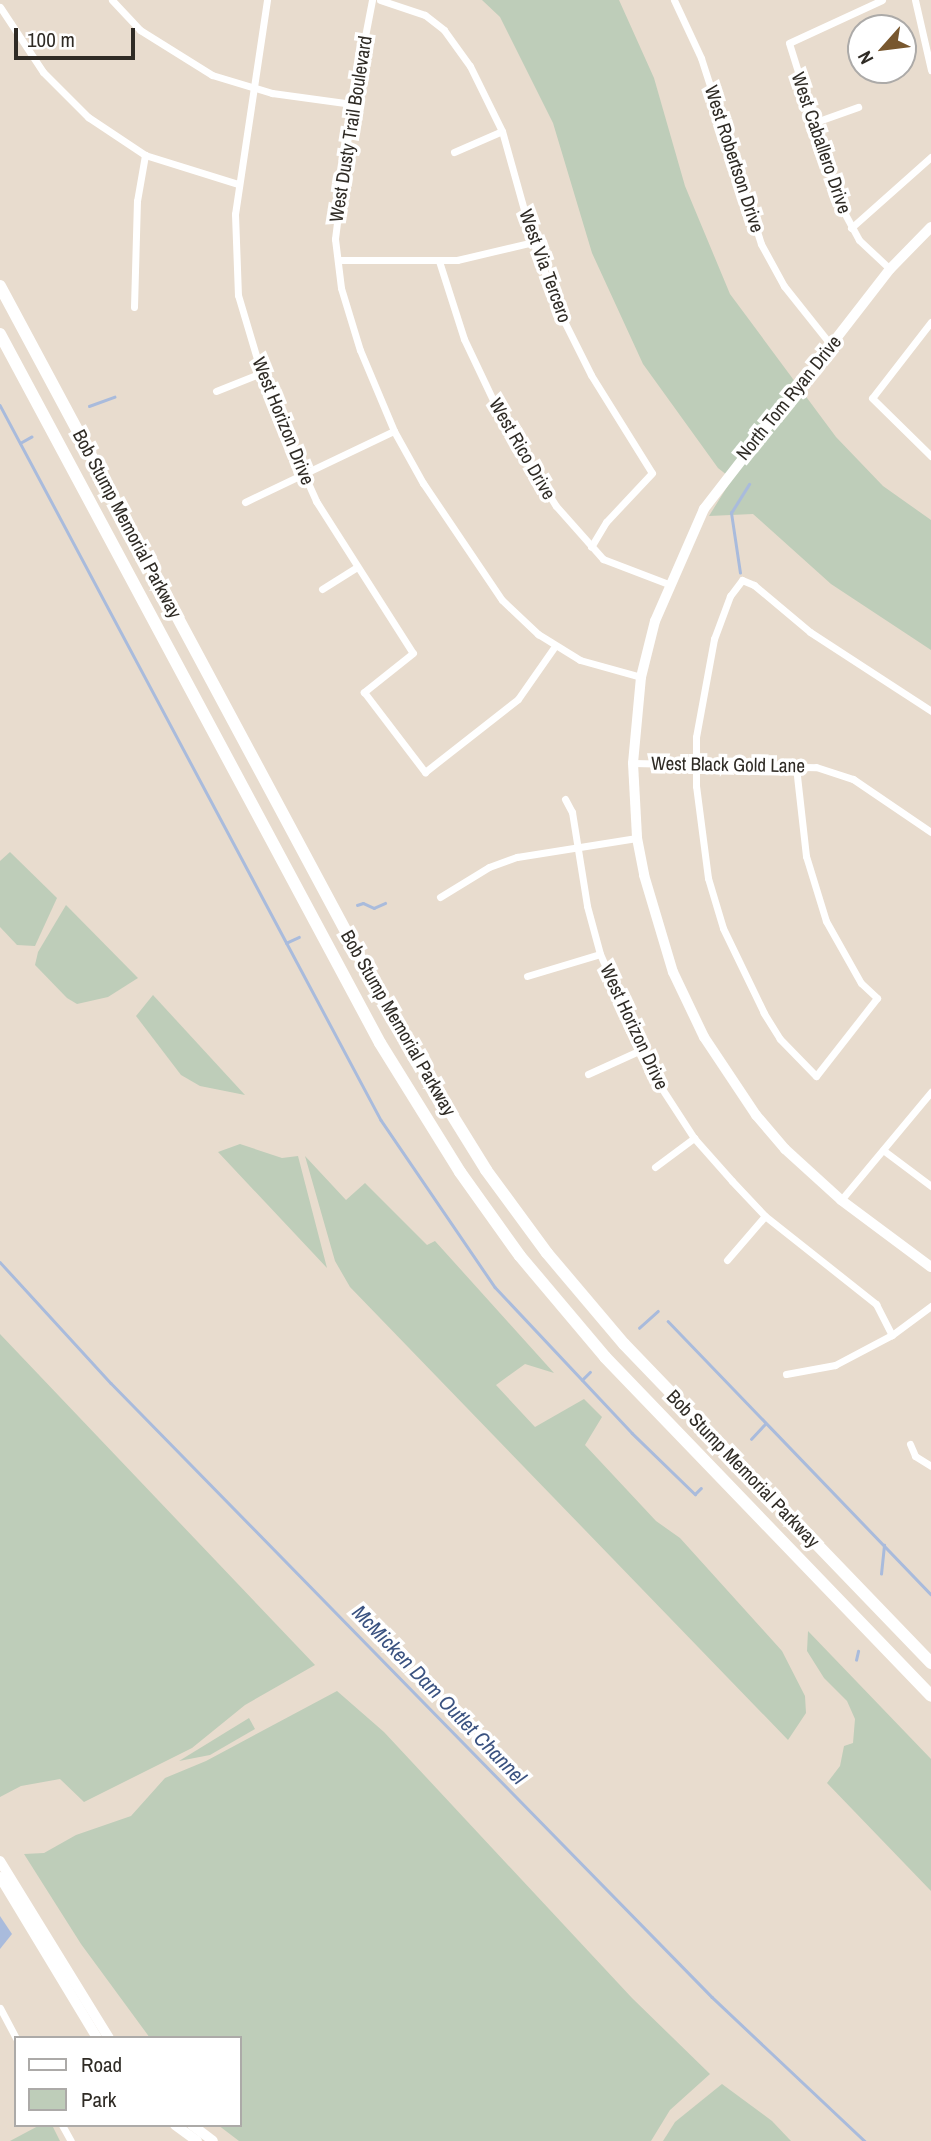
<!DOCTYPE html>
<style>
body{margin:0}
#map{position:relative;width:931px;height:2141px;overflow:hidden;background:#e8dcce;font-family:"Archivo Narrow",sans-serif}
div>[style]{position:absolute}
.green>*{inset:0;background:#becdb9}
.water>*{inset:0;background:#a9bbdc}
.stream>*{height:2.5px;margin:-1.25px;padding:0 1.25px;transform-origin:1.25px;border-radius:1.25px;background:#a9bbdc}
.street>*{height:7px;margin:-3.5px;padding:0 3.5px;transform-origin:3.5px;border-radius:3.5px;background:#fff}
.secondary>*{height:10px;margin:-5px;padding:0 5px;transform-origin:5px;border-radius:5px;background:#fff}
.highway>*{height:12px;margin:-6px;padding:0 6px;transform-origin:6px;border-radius:6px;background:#fff}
span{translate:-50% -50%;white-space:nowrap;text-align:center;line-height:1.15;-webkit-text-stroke:7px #fff;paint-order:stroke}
.street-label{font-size:19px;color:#2f2b25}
.water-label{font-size:21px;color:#3a5280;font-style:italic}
.legend{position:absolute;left:14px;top:2036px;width:228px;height:91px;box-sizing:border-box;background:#fff;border:2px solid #acaaa8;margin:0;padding:9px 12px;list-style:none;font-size:21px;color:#2f2b25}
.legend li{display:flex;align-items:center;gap:14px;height:35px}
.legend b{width:35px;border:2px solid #acaaa8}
.north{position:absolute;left:847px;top:14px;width:70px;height:70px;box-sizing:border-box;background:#fff;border:2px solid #acaaa8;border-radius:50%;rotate:242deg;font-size:19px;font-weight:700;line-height:28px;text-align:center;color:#2f2b25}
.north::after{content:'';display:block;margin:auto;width:24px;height:32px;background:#78572e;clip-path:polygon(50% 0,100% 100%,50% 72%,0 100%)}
.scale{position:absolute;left:14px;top:28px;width:121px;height:32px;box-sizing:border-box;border:4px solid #2f2b25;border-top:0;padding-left:9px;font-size:21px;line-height:24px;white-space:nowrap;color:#2f2b25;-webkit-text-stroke:5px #fff;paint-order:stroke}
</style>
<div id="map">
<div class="green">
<div style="clip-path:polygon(482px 0,619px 0,654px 78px,685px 186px,730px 294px,836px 437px,883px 486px,931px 520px,931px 650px,831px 584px,753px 514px,709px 516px,732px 479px,718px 468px,643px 364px,592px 253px,553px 123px,500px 17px)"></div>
<div style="clip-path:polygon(10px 852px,57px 898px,35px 946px,17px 945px,0 927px,0 861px)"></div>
<div style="clip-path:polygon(66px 905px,138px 978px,108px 997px,77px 1004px,67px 998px,35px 965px,38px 952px)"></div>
<div style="clip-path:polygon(153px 995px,245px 1095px,200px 1086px,181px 1075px,136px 1016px)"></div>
<div style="clip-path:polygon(240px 1144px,282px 1158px,298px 1156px,327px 1268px,218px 1152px)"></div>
<div style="clip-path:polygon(305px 1156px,346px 1200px,365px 1183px,427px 1245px,435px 1241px,554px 1373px,525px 1364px,496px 1385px,535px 1427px,584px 1399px,602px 1417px,585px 1445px,656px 1521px,680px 1538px,782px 1651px,805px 1696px,806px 1713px,788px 1740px,350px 1287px,335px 1261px)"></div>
<div style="clip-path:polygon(0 1334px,315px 1665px,245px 1705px,192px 1748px,84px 1802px,60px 1779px,21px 1786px,0 1797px)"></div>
<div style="clip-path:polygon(808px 1631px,931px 1759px,931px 1891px,827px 1783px,840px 1766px,844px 1746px,853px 1743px,855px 1719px,847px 1701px,824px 1678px,807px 1651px)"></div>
<div style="clip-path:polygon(337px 1691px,384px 1732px,632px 1998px,710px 2074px,670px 2110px,651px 2141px,239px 2141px,218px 2125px,240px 2125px,240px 2038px,150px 2038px,81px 1944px,24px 1854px,44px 1853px,76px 1835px,131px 1816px,165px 1778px,206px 1761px)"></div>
<div style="clip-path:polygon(249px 1718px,255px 1729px,210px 1755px,179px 1761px)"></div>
<div style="clip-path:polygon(722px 2084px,772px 2121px,791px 2141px,663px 2141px,675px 2122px)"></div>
<div style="clip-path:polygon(40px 2125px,52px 2125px,60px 2141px,10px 2141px)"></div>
</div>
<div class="water">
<div style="clip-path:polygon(0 1916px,12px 1934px,0 1949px)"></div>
</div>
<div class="stream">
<div style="left:0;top:405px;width:810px;rotate:61.95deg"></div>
<div style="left:381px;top:1120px;width:202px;rotate:55.7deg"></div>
<div style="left:495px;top:1287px;width:200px;rotate:46.8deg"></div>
<div style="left:632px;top:1433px;width:88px;rotate:44.1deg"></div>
<div style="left:695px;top:1494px;width:8px;rotate:-45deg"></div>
<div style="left:89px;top:406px;width:27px;rotate:-20deg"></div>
<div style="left:20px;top:443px;width:13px;rotate:-29deg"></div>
<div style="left:740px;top:573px;width:61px;rotate:-98.5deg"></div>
<div style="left:731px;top:513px;width:34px;rotate:-58deg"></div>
<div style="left:357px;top:905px;width:6px;rotate:-18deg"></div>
<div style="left:363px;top:903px;width:12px;rotate:24deg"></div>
<div style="left:374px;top:908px;width:12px;rotate:-24deg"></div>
<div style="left:286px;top:943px;width:14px;rotate:-25deg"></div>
<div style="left:0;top:1262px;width:164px;rotate:47.5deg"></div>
<div style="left:111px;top:1383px;width:859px;rotate:45.61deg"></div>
<div style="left:712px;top:1997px;width:210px;rotate:43.3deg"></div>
<div style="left:668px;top:1321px;width:379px;rotate:46.1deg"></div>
<div style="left:639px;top:1328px;width:25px;rotate:-42deg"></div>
<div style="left:582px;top:1380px;width:11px;rotate:-45deg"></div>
<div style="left:751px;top:1439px;width:21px;rotate:-47deg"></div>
<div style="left:881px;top:1574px;width:29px;rotate:-84deg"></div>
<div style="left:856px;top:1660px;width:9px;rotate:-77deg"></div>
</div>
<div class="street">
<div style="left:112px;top:0;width:41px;rotate:47deg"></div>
<div style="left:140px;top:30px;width:85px;rotate:32deg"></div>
<div style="left:212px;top:75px;width:63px;rotate:16.7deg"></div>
<div style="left:272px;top:93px;width:81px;rotate:7.8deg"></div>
<div style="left:267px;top:0;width:216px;rotate:98.5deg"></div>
<div style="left:235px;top:214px;width:81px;rotate:87.9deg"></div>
<div style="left:238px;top:295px;width:98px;rotate:73.4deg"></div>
<div style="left:266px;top:389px;width:123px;rotate:65.9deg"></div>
<div style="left:316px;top:501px;width:180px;rotate:57.5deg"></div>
<div style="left:413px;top:653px;width:63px;rotate:141.5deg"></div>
<div style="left:364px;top:692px;width:101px;rotate:52.7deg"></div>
<div style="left:425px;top:772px;width:118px;rotate:-38.1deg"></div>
<div style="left:518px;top:699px;width:65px;rotate:-55.1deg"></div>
<div style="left:372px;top:0;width:106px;rotate:100.9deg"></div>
<div style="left:352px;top:104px;width:136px;rotate:97.2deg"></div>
<div style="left:335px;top:239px;width:49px;rotate:83deg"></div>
<div style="left:341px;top:288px;width:65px;rotate:73deg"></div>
<div style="left:360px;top:350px;width:88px;rotate:67.2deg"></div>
<div style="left:394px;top:431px;width:60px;rotate:60.9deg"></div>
<div style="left:423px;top:483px;width:141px;rotate:56deg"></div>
<div style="left:502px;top:600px;width:50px;rotate:43.4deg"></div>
<div style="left:538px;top:634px;width:49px;rotate:31.8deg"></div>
<div style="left:580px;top:660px;width:63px;rotate:15.6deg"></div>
<div style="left:380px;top:0;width:47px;rotate:18.4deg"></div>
<div style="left:425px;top:15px;width:24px;rotate:38deg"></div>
<div style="left:444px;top:30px;width:44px;rotate:54.2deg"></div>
<div style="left:470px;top:66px;width:72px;rotate:63.8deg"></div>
<div style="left:502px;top:131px;width:115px;rotate:74.4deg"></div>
<div style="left:533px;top:242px;width:78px;rotate:69deg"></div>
<div style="left:561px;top:315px;width:67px;rotate:63.4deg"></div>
<div style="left:591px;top:375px;width:115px;rotate:58.1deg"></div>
<div style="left:652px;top:473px;width:67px;rotate:133.2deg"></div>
<div style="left:606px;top:522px;width:29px;rotate:121deg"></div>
<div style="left:674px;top:0;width:64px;rotate:65deg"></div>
<div style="left:701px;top:58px;width:195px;rotate:72.1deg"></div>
<div style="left:761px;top:244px;width:48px;rotate:61.3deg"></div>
<div style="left:784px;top:286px;width:75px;rotate:51.5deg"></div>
<div style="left:882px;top:0;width:102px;rotate:155.2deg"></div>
<div style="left:789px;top:43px;width:168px;rotate:72.6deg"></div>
<div style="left:839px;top:203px;width:42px;rotate:61.6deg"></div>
<div style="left:859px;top:240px;width:42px;rotate:43.1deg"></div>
<div style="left:915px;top:0;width:72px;rotate:77.1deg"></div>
<div style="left:0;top:7px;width:78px;rotate:56.5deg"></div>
<div style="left:43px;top:72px;width:64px;rotate:45deg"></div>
<div style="left:88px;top:117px;width:69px;rotate:33.7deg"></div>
<div style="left:145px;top:155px;width:97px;rotate:17.3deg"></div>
<div style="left:813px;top:123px;width:48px;rotate:-19.6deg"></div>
<div style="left:454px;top:152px;width:52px;rotate:-23.6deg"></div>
<div style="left:851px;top:228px;width:107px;rotate:-41.6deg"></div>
<div style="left:338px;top:260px;width:119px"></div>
<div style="left:457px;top:260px;width:78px;rotate:-13.3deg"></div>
<div style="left:439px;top:261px;width:82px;rotate:72.2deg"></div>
<div style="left:464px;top:339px;width:91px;rotate:64.6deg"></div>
<div style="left:503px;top:421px;width:100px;rotate:58.1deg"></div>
<div style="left:556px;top:506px;width:71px;rotate:48.4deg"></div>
<div style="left:603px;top:559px;width:70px;rotate:21deg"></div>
<div style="left:134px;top:307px;width:106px;rotate:-88.4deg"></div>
<div style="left:137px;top:201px;width:47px;rotate:-80.1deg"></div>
<div style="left:931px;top:322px;width:96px;rotate:127.8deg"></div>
<div style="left:872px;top:398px;width:83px;rotate:44.5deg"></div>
<div style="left:216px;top:391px;width:48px;rotate:-21.8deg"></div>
<div style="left:245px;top:502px;width:165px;rotate:-25.5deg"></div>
<div style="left:322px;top:589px;width:39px;rotate:-32deg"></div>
<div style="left:633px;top:763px;width:183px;rotate:1.3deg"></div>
<div style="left:816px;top:767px;width:39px;rotate:18deg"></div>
<div style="left:853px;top:779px;width:94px;rotate:34.2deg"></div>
<div style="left:796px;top:767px;width:90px;rotate:83.6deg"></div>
<div style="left:806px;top:856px;width:68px;rotate:72.9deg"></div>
<div style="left:826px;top:921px;width:71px;rotate:60.6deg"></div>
<div style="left:861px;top:983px;width:22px;rotate:43deg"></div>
<div style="left:877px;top:998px;width:99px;rotate:128deg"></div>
<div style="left:816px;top:1076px;width:52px;rotate:-134.2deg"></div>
<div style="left:780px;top:1039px;width:31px;rotate:-122deg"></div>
<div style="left:764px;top:1013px;width:94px;rotate:-115.8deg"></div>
<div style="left:723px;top:928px;width:52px;rotate:-106.7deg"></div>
<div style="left:708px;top:878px;width:93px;rotate:-97.4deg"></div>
<div style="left:696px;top:786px;width:49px;rotate:-90deg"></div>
<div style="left:696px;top:737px;width:100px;rotate:-79.6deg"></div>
<div style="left:714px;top:639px;width:46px;rotate:-69.6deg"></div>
<div style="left:730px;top:596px;width:20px;rotate:-53deg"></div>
<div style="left:742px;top:580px;width:13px;rotate:23deg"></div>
<div style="left:754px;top:585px;width:73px;rotate:40deg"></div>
<div style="left:810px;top:632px;width:145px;rotate:33.1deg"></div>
<div style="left:565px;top:799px;width:15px;rotate:62deg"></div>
<div style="left:572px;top:812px;width:95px;rotate:80.9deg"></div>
<div style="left:587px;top:906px;width:50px;rotate:74.8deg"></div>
<div style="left:600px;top:954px;width:136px;rotate:66.1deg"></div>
<div style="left:655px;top:1078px;width:72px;rotate:57deg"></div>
<div style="left:694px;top:1138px;width:57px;rotate:48.5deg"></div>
<div style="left:732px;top:1181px;width:48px;rotate:46.7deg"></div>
<div style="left:765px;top:1216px;width:142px;rotate:38.4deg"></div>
<div style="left:876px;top:1304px;width:35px;rotate:63deg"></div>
<div style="left:440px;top:897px;width:57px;rotate:-31.5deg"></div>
<div style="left:489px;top:867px;width:30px;rotate:-20deg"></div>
<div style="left:517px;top:857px;width:121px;rotate:-9deg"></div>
<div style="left:527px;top:976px;width:76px;rotate:-16.8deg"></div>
<div style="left:588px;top:1074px;width:58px;rotate:-24.4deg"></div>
<div style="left:883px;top:1150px;width:60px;rotate:36.9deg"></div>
<div style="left:655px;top:1167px;width:49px;rotate:-36.6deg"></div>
<div style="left:841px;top:1200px;width:141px;rotate:-50.2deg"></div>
<div style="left:727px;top:1260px;width:58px;rotate:-49.2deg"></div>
<div style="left:786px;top:1374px;width:50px;rotate:-10.4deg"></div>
<div style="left:835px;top:1365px;width:64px;rotate:-27.8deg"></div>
<div style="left:892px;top:1335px;width:49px;rotate:-36.6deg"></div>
<div style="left:910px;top:1444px;width:13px;rotate:67deg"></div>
<div style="left:915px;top:1456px;width:19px;rotate:32deg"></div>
<div style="left:0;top:2008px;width:34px;rotate:62deg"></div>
<div style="left:62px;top:2125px;width:18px;rotate:61deg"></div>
</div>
<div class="secondary">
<div style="left:931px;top:227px;width:59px;rotate:134.3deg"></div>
<div style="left:890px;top:269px;width:304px;rotate:127.8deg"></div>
<div style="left:704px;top:509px;width:122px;rotate:113.6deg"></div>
<div style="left:655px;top:621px;width:58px;rotate:104deg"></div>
<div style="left:641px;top:677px;width:86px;rotate:95.3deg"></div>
<div style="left:633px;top:763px;width:75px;rotate:86.9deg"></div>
<div style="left:637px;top:838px;width:38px;rotate:79deg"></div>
<div style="left:644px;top:875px;width:101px;rotate:73.4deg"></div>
<div style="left:673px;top:972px;width:72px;rotate:64.5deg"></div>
<div style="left:704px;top:1037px;width:94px;rotate:56.3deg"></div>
<div style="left:756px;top:1115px;width:45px;rotate:49.5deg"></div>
<div style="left:785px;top:1149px;width:76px;rotate:42.3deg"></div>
<div style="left:841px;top:1200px;width:112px;rotate:36.7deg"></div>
<div style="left:0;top:1861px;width:208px;rotate:58.4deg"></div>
<div style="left:0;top:1877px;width:188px;rotate:58.9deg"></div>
<div style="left:175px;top:2125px;width:27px;rotate:36deg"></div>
<div style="left:192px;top:2125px;width:26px;rotate:37deg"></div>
</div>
<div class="highway">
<div style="left:0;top:286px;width:836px;rotate:61.81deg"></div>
<div style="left:395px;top:1023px;width:173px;rotate:58.2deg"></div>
<div style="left:486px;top:1170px;width:103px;rotate:53.7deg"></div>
<div style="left:547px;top:1253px;width:119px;rotate:49.8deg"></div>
<div style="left:624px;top:1344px;width:443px;rotate:46.1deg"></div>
<div style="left:0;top:334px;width:804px;rotate:61.81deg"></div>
<div style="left:380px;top:1043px;width:152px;rotate:58.2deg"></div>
<div style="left:460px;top:1172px;width:103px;rotate:54.5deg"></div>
<div style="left:520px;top:1256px;width:132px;rotate:49.9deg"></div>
<div style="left:605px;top:1357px;width:470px;rotate:46.1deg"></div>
</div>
<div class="street-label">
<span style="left:351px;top:129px;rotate:-81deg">West Dusty Trail Boulevard</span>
<span style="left:821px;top:143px;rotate:71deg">West Caballero Drive</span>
<span style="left:734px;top:159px;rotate:72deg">West Robertson Drive</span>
<span style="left:545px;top:266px;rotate:70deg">West Via Tercero</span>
<span style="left:789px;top:398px;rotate:-51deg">North Tom Ryan Drive</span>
<span style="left:283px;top:421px;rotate:68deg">West Horizon Drive</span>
<span style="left:522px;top:449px;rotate:60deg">West Rico Drive</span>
<span style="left:127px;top:524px;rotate:62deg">Bob Stump Memorial Parkway</span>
<span style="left:728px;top:765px;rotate:1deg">West Black Gold Lane</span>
<span style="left:398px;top:1023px;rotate:60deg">Bob Stump Memorial Parkway</span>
<span style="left:634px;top:1027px;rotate:65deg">West Horizon Drive</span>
<span style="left:743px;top:1469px;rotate:46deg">Bob Stump Memorial Parkway</span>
</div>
<div class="water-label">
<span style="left:439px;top:1695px;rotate:46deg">McMicken Dam Outlet Channel</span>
</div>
<ul class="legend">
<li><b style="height:9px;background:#fff"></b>Road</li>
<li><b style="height:19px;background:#becdb9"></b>Park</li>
</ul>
<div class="north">N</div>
<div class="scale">100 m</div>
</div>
